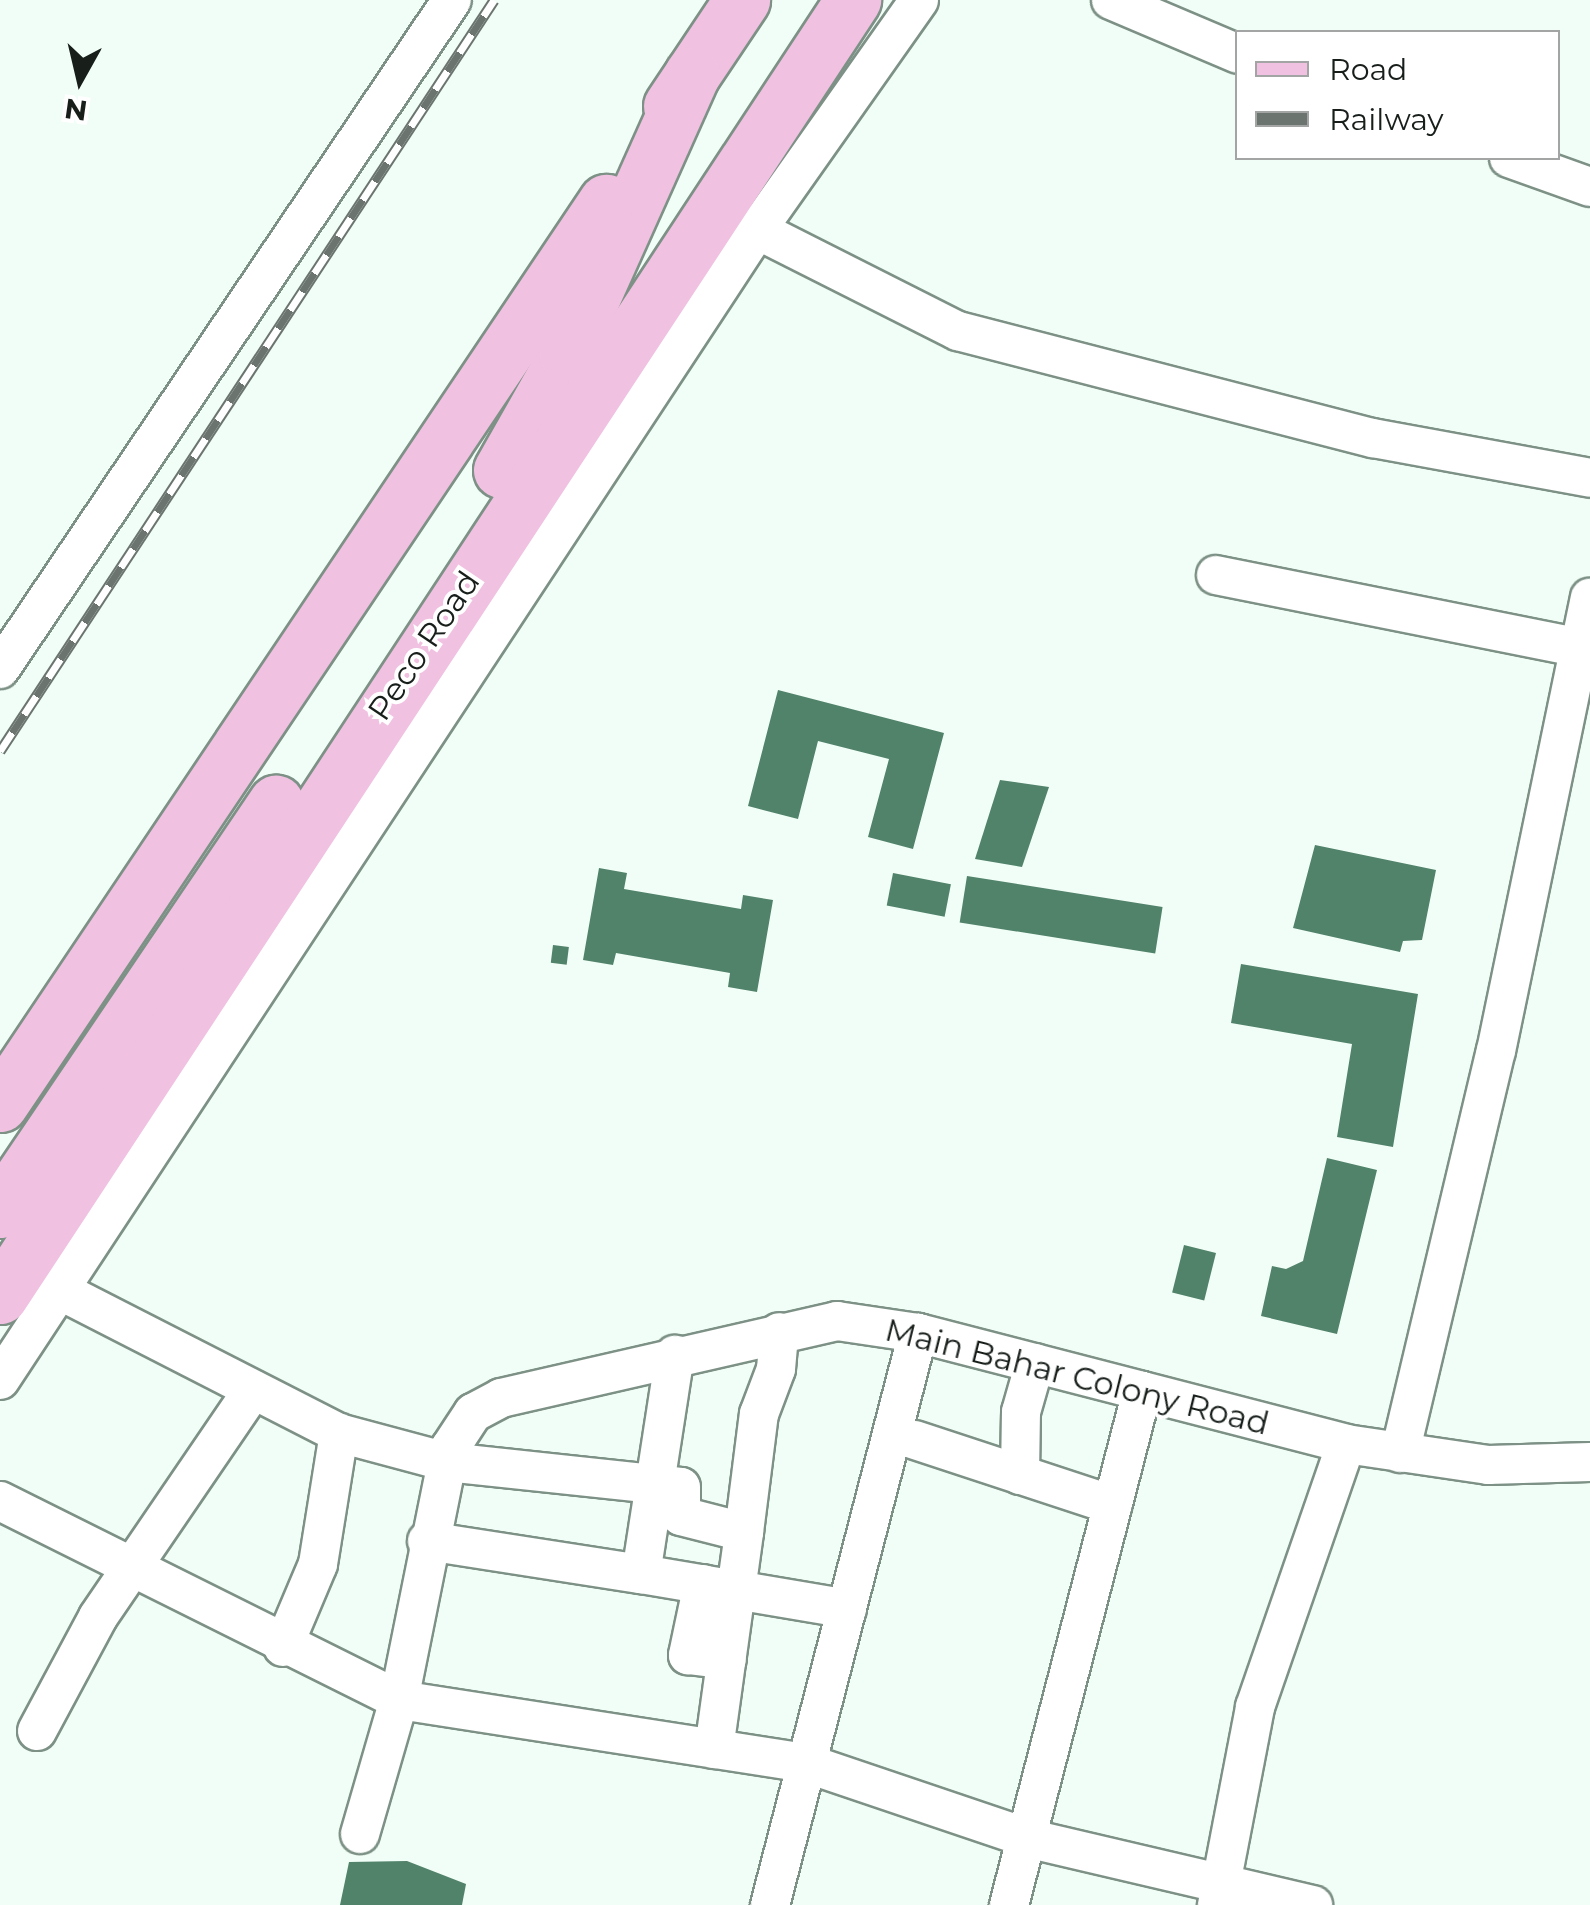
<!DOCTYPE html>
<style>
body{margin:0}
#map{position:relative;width:1590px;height:1905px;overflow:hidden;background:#f1fef7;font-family:Montserrat,sans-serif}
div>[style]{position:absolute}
.building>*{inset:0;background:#51826a;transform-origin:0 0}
.roads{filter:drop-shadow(2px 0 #7d9186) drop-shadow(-2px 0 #7d9186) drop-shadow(0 2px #7d9186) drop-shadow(0 -2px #7d9186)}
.minor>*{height:38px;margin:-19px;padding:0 19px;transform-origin:19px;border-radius:19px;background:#fff}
.primary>*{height:55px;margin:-27.5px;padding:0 27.5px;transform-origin:27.5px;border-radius:27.5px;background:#f1c1e1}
.rail>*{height:11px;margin-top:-5.5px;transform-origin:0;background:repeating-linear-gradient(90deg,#fff 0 22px,#6b746f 0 44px);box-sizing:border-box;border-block:2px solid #6b746f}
span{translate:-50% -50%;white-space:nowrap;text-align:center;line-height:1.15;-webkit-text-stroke:8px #fff;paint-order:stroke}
.street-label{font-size:32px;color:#181f1b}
.legend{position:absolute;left:1235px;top:30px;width:325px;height:130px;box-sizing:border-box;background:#fff;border:2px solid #a3a5a4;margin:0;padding:12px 18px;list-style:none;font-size:30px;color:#181f1b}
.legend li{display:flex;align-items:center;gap:20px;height:50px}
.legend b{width:50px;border:2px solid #a3a5a4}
.north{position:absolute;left:30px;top:30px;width:100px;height:100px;-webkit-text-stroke:8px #fff;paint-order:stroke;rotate:188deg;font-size:28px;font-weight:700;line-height:40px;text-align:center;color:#181f1b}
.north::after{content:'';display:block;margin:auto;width:35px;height:45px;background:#181f1b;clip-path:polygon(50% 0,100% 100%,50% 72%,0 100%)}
</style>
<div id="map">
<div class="building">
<div style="clip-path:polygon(778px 690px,944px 733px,913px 849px,868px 837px,889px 759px,818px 741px,798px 819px,748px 806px)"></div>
<div style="clip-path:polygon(1000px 780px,1049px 787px,1022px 867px,975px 859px)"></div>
<div style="clip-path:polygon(1315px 845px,1436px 870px,1422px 940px,1403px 941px,1400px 952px,1293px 928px)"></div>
<div style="clip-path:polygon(599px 868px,627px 873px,624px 889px,741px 909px,743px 895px,773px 900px,757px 992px,728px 987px,730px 973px,616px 953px,613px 965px,583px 960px)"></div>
<div style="left:893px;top:873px;width:59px;height:33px;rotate:11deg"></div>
<div style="left:967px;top:876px;width:198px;height:47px;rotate:9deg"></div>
<div style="left:553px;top:945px;width:16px;height:18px;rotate:7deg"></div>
<div style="clip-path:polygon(1241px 964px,1418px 994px,1393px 1147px,1337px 1137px,1352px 1044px,1231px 1023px)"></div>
<div style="clip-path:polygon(1327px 1158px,1377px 1170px,1337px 1334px,1261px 1316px,1272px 1266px,1286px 1269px,1303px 1261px)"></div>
<div style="left:1184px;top:1245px;width:33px;height:49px;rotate:14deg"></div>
<div style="clip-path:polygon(407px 1861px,466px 1884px,462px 1905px,340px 1905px,349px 1862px)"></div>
</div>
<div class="roads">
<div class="minor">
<div style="left:1111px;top:0;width:138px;rotate:23deg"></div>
<div style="left:1509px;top:158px;width:86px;rotate:19.7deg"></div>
<div style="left:736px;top:219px;width:249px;rotate:26.8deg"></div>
<div style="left:958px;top:331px;width:429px;rotate:14.5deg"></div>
<div style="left:1373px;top:438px;width:221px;rotate:10.4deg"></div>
<div style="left:1216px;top:575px;width:381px;rotate:11.3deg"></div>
<div style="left:0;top:669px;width:807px;rotate:-55.96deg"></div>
<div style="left:61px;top:1291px;width:312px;rotate:27.1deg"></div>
<div style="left:339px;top:1433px;width:112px;rotate:15deg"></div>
<div style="left:447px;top:1462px;width:235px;rotate:6.1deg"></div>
<div style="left:681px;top:1487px;width:29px;rotate:90deg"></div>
<div style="left:681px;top:1516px;width:65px;rotate:14.3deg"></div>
<div style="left:744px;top:1532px;width:119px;rotate:-82.8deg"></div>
<div style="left:759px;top:1414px;width:48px;rotate:-69.3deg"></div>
<div style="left:776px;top:1369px;width:37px;rotate:-85deg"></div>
<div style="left:0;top:1380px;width:1377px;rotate:-56.64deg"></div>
<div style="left:757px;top:230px;width:281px;rotate:-54.8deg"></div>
<div style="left:915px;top:1440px;width:208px;rotate:18.2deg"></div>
<div style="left:1400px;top:1453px;width:413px;rotate:-76.6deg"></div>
<div style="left:1496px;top:1051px;width:463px;rotate:-78.3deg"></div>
<div style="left:1020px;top:1475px;width:63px;rotate:-89.1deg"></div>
<div style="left:1021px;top:1412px;width:51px;rotate:-74.1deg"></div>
<div style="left:0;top:1501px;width:446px;rotate:26.5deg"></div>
<div style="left:399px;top:1700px;width:412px;rotate:8.8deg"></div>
<div style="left:806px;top:1763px;width:233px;rotate:18.7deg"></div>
<div style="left:1027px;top:1838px;width:294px;rotate:13.2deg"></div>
<div style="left:427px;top:1541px;width:217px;rotate:8.8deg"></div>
<div style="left:641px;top:1574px;width:222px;rotate:-81.2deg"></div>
<div style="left:641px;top:1574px;width:209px;rotate:9.6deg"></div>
<div style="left:703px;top:1584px;width:73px;rotate:101.9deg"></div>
<div style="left:688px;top:1655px;width:39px;rotate:7deg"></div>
<div style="left:283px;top:1647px;width:90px;rotate:-67.1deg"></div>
<div style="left:318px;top:1564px;width:133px;rotate:-80.9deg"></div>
<div style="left:37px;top:1731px;width:129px;rotate:-61.8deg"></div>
<div style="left:98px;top:1617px;width:275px;rotate:-55.7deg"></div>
<div style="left:714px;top:1749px;width:219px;rotate:-82.1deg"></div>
<div style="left:360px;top:1834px;width:140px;rotate:-73.8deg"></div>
<div style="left:399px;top:1700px;width:257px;rotate:-78.6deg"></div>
<div style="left:450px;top:1448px;width:42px;rotate:-56.7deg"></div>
<div style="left:473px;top:1413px;width:32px;rotate:-28deg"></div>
<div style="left:501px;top:1398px;width:345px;rotate:-12.9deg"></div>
<div style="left:837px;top:1321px;width:82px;rotate:8.4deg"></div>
<div style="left:918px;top:1333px;width:442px;rotate:14.5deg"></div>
<div style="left:1346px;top:1444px;width:144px;rotate:8.4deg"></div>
<div style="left:1488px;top:1465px;width:102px;rotate:-1.7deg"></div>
<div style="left:770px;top:1905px;width:591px;rotate:-75.49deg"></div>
<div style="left:1009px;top:1905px;width:531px;rotate:-75.49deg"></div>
<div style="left:1217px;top:1905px;width:202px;rotate:-79.1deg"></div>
<div style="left:1255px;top:1707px;width:278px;rotate:-70.9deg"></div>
</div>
<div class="primary">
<div style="left:671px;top:106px;width:128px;rotate:-56.2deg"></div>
<div style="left:501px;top:470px;width:133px;rotate:-60.4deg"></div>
<div style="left:567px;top:354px;width:306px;rotate:-65.9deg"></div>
<div style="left:0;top:1104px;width:1087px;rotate:-56.11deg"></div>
<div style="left:0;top:1210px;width:492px;rotate:-55.9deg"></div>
<div style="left:0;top:1296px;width:1552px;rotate:-56.65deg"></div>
</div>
</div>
<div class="rail">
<div style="left:0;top:751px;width:899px;rotate:-56.66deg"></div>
</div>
<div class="street-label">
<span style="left:424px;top:646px;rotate:-56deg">Peco Road</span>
<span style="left:1077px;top:1377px;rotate:14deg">Main Bahar Colony Road</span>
</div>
<ul class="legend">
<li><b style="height:12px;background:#f1c1e1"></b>Road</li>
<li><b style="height:12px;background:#6b746f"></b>Railway</li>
</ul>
<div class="north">N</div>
</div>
